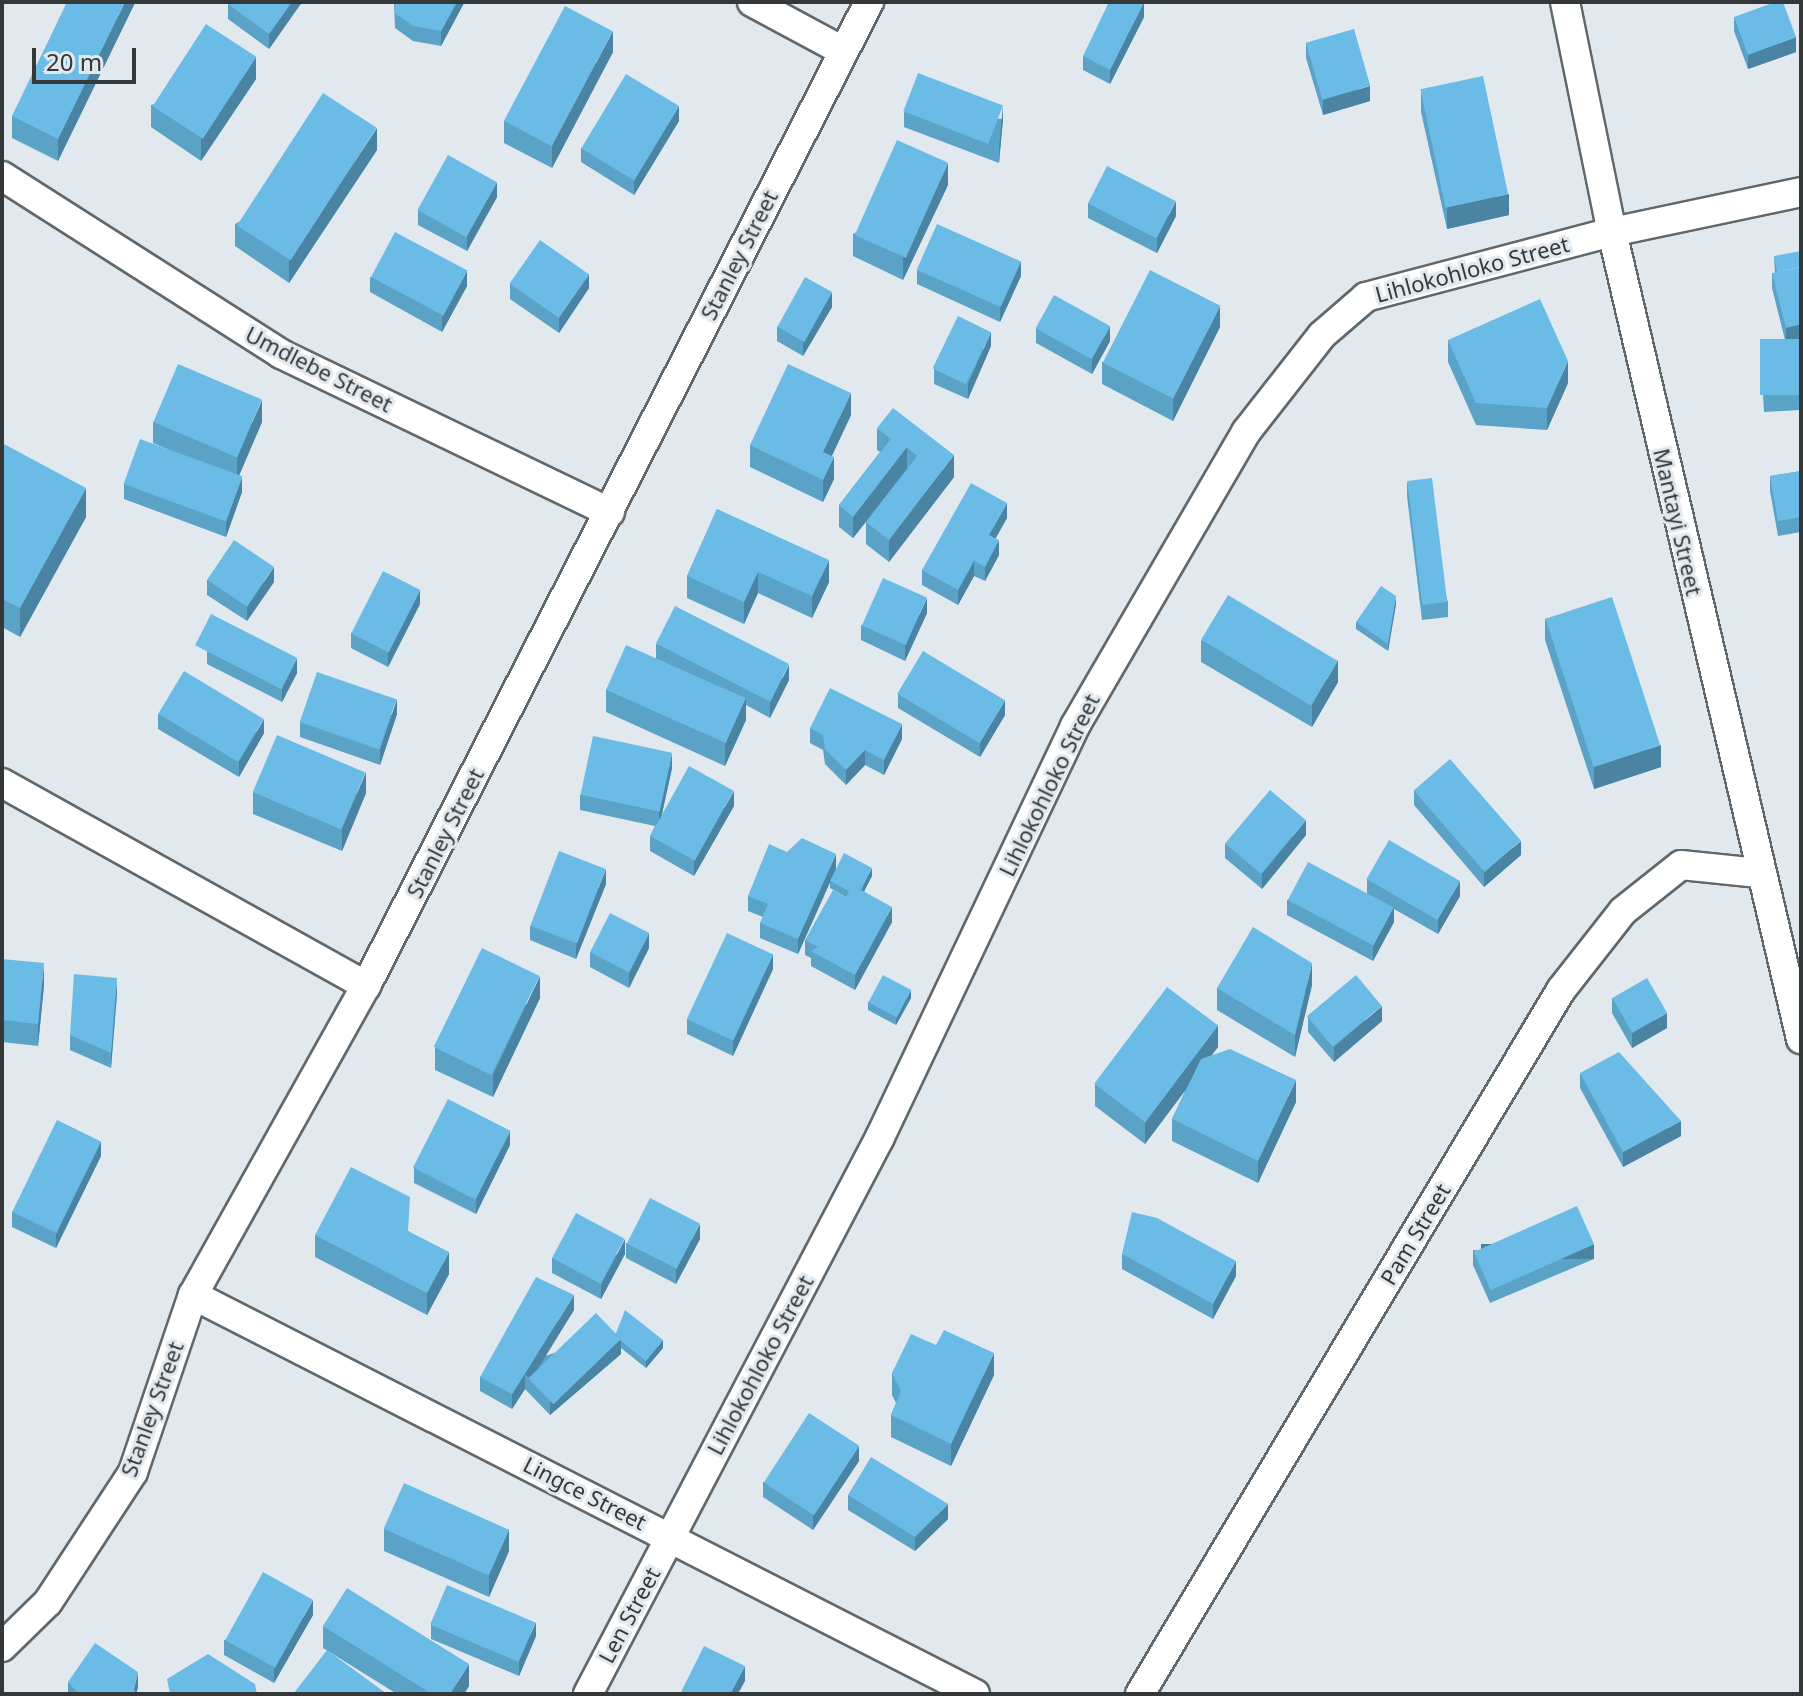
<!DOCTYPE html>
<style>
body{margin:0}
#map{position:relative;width:1803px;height:1696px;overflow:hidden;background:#e2e9ee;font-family:"Noto Sans",sans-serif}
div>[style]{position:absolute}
.roads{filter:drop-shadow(2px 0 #61686c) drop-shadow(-2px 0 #61686c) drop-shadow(0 2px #61686c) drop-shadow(0 -2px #61686c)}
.street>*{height:28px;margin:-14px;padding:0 14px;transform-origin:14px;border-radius:14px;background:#fff}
.wall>*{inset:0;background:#5ba2c7}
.shaded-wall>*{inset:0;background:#4a84a2;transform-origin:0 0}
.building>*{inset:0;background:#6abce7;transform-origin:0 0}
span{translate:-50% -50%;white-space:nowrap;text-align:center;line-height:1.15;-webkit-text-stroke:6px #e2e9ee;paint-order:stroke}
.street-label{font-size:22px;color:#353839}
.frame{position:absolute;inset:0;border:4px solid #353839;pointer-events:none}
.scale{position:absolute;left:32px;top:48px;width:104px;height:36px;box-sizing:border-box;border:4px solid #353839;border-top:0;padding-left:10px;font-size:24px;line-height:28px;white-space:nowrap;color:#353839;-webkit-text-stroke:6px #e2e9ee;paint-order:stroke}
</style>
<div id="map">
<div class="roads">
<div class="street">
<div style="left:752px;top:2px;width:103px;rotate:28.3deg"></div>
<div style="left:1565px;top:2px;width:235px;rotate:78.5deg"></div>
<div style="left:1612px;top:232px;width:829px;rotate:76.82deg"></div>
<div style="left:2px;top:176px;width:331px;rotate:32.5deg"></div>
<div style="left:281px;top:354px;width:365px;rotate:25.7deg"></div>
<div style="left:2px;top:783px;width:417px;rotate:29.1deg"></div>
<div style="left:193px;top:1295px;width:878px;rotate:27.03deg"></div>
<div style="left:2px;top:1647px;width:64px;rotate:-44.4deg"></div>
<div style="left:48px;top:1602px;width:155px;rotate:-56.8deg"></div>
<div style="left:133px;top:1472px;width:187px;rotate:-71.3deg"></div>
<div style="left:193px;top:1295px;width:354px;rotate:-60.8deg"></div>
<div style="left:366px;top:986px;width:1105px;rotate:-62.92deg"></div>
<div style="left:588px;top:1694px;width:629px;rotate:-62.33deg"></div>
<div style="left:880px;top:1137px;width:455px;rotate:-64.6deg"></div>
<div style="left:1075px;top:726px;width:340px;rotate:-59.8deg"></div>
<div style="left:1246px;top:432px;width:123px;rotate:-51.9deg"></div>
<div style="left:1322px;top:335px;width:58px;rotate:-40.8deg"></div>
<div style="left:1366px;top:297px;width:254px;rotate:-14.8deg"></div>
<div style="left:1612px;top:232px;width:193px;rotate:-11.9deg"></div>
<div style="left:1140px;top:1694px;width:820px;rotate:-59.12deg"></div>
<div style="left:1561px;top:990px;width:100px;rotate:-51.9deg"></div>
<div style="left:1623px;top:911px;width:74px;rotate:-38.4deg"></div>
<div style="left:1681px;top:865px;width:78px;rotate:5.9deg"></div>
</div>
</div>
<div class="wall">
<div style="clip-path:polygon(135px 2px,58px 161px,12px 138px,12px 116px)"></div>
<div style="clip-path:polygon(302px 2px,269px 49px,228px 19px,228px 4px)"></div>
<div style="clip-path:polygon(394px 2px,464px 2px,464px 3px,441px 46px,413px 41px,395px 28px)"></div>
<div style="clip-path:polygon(1144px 17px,1110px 84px,1083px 70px,1083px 56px)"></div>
<div style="clip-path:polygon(1734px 17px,1796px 52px,1748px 69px,1734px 31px)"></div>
<div style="clip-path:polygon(1306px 43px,1370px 101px,1323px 115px,1306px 58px)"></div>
<div style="clip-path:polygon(613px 52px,552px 168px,504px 143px,504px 121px)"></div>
<div style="clip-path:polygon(256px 79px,201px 161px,151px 127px,151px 105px)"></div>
<div style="clip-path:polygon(1421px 90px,1509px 215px,1447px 229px,1421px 112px)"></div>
<div style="clip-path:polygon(904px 112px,1003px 119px,999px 163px,904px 127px)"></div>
<div style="clip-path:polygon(679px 121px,634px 195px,581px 162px,581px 148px)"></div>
<div style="clip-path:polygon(377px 150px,289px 283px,235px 246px,235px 224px)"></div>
<div style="clip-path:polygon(948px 185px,903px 280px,853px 256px,853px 234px)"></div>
<div style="clip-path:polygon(497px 197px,467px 251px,418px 225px,418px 210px)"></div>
<div style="clip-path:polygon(1088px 203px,1176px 216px,1157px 253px,1088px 218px)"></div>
<div style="clip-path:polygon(1774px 256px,1801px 339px,1801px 410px,1764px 412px,1760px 342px,1785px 340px,1772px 288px,1772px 273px,1775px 273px)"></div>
<div style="clip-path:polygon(917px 270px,1021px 276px,1000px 322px,917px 284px)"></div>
<div style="clip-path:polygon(370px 277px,467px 286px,442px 332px,370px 292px)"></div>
<div style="clip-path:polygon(510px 284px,589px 288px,559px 333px,510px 299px)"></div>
<div style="clip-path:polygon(832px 307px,803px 356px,777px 341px,777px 327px)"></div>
<div style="clip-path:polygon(1220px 327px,1173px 421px,1102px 384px,1102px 362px)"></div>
<div style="clip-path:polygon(1036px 328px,1110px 341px,1092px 374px,1036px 343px)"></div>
<div style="clip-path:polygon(1448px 340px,1568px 383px,1547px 430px,1476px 425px,1448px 362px)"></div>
<div style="clip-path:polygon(991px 346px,968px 399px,934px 384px,934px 369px)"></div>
<div style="clip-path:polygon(851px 415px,832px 456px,834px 479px,823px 502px,750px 467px,750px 445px)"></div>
<div style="clip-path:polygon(153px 422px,262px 422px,239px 476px,242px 492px,226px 537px,124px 499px,124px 484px,167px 449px,153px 443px)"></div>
<div style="clip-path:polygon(877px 428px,954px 477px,889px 562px,866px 544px,866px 522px,853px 538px,839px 527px,839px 505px,880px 452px,877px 450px)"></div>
<div style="clip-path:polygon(2px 443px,86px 517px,20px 637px,2px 627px)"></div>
<div style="clip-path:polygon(1801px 471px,1801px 532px,1778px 536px,1770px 491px,1770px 476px)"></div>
<div style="clip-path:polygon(1407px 481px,1448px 602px,1448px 617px,1422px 620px,1407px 496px)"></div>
<div style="clip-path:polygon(717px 509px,829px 582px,812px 618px,758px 593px,744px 624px,687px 598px,687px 576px)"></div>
<div style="clip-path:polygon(1007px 518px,996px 538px,999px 555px,985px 581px,974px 576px,958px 605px,922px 585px,922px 570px)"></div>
<div style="clip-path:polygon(207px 580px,274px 582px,247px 621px,207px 595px)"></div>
<div style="clip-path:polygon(420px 604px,388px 667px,351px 648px,351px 633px)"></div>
<div style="clip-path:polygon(1396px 604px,1388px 651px,1356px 629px,1356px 622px)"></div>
<div style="clip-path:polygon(927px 613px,905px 661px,861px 640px,861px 625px)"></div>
<div style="clip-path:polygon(1545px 618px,1661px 767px,1594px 789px,1545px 640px)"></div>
<div style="clip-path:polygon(1201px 640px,1338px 682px,1312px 727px,1201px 662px)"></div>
<div style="clip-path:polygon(656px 644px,789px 680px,770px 718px,746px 705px,746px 720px,725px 766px,606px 712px,606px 690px,656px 658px)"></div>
<div style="clip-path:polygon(207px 649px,297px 673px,282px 702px,207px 664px)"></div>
<div style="clip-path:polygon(898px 694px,1005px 715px,980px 757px,898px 708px)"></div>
<div style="clip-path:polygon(158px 714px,264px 733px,239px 777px,158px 729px)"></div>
<div style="clip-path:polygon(397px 714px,380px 765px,300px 737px,300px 722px)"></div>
<div style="clip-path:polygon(810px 728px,902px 739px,884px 775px,865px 765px,846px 785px,825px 764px,823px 750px,810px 743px)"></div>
<div style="clip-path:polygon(672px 768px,662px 814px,734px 806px,694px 876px,650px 851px,650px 836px,655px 826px,580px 810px,580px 795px)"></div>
<div style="clip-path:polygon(1414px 790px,1521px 855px,1484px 887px,1414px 805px)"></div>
<div style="clip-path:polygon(253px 792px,366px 793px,342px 851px,253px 814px)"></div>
<div style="clip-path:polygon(1306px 835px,1262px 889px,1225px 858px,1225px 844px)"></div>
<div style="clip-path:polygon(787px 852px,836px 869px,872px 876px,864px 891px,892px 922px,855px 990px,811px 966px,811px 958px,805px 955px,805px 940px,846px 897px,830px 888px,830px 882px,798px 954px,760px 938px,760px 923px,763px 917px,748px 911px,748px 896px)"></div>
<div style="clip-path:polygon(1367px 879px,1460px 896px,1438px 934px,1394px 909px,1394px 922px,1373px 961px,1287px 915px,1287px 900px,1367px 893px)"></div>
<div style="clip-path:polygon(606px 884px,576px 959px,530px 940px,530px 926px)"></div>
<div style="clip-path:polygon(649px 948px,629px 988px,590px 967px,590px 952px)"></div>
<div style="clip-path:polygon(2px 959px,44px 985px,38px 1046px,2px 1042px)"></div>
<div style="clip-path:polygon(773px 969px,733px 1056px,687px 1034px,687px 1019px)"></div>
<div style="clip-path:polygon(1312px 985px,1295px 1057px,1217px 1010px,1217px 988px)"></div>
<div style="clip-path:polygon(117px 993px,111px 1068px,70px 1050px,70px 1035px)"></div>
<div style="clip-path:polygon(540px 998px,493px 1097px,435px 1070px,435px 1048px)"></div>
<div style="clip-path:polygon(911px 998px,896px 1025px,868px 1010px,868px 1002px)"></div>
<div style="clip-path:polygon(1612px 998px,1667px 1028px,1632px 1048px,1612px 1013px)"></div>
<div style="clip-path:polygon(1308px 1017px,1382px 1021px,1334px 1062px,1308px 1032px)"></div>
<div style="clip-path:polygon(1218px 1047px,1211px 1055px,1296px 1102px,1258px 1183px,1172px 1141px,1172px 1119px,1186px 1089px,1145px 1144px,1095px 1106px,1095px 1084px)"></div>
<div style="clip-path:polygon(1580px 1073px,1681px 1136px,1623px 1167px,1580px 1088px)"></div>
<div style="clip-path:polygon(510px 1145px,476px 1214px,414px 1183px,414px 1168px)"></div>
<div style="clip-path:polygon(101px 1156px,56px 1248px,12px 1227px,12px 1212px)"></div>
<div style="clip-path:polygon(409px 1231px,449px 1274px,427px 1315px,315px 1257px,315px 1235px)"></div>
<div style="clip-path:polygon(700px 1239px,676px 1284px,626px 1258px,626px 1243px)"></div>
<div style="clip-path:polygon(1473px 1250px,1594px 1259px,1490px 1303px,1473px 1265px)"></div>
<div style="clip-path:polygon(625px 1254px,601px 1299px,552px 1273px,552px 1258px)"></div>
<div style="clip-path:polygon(1122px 1254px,1236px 1276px,1213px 1319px,1122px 1269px)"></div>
<div style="clip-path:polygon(574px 1310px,545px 1356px,616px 1333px,663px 1348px,646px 1368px,621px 1348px,621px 1354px,550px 1415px,525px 1389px,512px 1409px,480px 1391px,480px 1377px)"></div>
<div style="clip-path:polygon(892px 1373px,994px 1375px,951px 1466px,891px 1437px,891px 1415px,896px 1403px,892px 1395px)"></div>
<div style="clip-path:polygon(859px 1461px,813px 1530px,763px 1497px,763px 1482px)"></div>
<div style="clip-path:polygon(848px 1495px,948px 1519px,915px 1551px,848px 1510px)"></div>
<div style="clip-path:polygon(384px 1529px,509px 1551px,489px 1597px,384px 1551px)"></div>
<div style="clip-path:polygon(313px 1615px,274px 1683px,224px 1655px,224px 1640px)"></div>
<div style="clip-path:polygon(431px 1625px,536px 1636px,519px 1676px,431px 1639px)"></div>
<div style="clip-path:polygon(323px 1626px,469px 1686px,464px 1694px,397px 1694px,323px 1648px)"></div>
<div style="clip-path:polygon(68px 1682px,138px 1687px,136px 1694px,68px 1694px)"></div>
</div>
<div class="shaded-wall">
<div style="clip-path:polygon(125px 2px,135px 2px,135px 3px,58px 161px,58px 139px)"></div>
<div style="clip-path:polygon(292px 2px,302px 2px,269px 49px,269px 34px)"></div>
<div style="clip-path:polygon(457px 2px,464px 2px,464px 3px,441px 46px,441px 31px)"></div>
<div style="clip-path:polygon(1144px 2px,1144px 17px,1110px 84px,1110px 70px)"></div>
<div style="clip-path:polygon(613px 31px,613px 52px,552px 168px,552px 146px)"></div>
<div style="clip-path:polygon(1796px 37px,1796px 52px,1748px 69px,1748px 55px)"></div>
<div style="clip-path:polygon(256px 57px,256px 79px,201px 161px,201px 139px)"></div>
<div style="clip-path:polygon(1370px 86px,1370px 101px,1323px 115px,1323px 100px)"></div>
<div style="clip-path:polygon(1003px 105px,1003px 119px,999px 163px,999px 148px)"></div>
<div style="clip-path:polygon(679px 106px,679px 121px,634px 195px,634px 180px)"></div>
<div style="clip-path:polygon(377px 128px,377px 150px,289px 283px,289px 261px)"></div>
<div style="clip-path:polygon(948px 163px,948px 185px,903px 280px,903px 258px)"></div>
<div style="clip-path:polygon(497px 182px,497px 197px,467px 251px,467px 236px)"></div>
<div style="clip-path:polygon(1509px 194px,1509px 215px,1447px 229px,1447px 207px)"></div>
<div style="clip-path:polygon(1176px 201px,1176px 216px,1157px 253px,1157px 238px)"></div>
<div style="clip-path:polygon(1021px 261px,1021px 276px,1000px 322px,1000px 307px)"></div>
<div style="clip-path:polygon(467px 271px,467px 286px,442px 332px,442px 317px)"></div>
<div style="clip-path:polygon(589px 274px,589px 288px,559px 333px,559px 318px)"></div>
<div style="clip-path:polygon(832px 292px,832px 307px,803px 356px,803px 342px)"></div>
<div style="clip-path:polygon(1220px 306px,1220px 327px,1173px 421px,1173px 399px)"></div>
<div style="clip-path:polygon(1801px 324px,1801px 339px,1786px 342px,1786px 328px)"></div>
<div style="clip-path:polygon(1110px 326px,1110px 341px,1092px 374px,1092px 359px)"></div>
<div style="clip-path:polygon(991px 332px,991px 346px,968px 399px,968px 384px)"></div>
<div style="clip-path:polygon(1568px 361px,1568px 383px,1547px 430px,1547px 408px)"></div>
<div style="clip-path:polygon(851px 393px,851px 415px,823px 474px,823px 452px)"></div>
<div style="clip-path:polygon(262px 400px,262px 422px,237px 480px,237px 458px)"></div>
<div style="clip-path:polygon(907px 447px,907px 469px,853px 538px,853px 517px)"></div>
<div style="clip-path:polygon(954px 455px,954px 477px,889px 562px,889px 540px)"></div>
<div style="clip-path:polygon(834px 457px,834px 479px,823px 502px,823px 480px)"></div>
<div style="clip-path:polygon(242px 477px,242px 492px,226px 537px,226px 522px)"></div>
<div style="clip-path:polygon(86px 488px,86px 517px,20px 637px,20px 608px)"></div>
<div style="clip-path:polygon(1007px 503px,1007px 518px,989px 549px,989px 535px)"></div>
<div style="clip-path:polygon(999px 540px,999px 555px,985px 581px,985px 567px)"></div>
<div style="clip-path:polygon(829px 560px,829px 582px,812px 618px,812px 596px)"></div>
<div style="clip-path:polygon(974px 561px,974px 576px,958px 605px,958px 590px)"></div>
<div style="clip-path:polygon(274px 567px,274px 582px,247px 621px,247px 607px)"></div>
<div style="clip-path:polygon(758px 572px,758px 593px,744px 624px,744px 602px)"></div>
<div style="clip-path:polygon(420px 590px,420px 604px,388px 667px,388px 652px)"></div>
<div style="clip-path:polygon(1396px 596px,1396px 604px,1388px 651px,1388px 644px)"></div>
<div style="clip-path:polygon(927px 598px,927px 613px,905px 661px,905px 646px)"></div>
<div style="clip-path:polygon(297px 658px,297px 673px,282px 702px,282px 687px)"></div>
<div style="clip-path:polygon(1338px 660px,1338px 682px,1312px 727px,1312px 705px)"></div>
<div style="clip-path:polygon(789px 665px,789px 680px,770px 718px,770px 703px)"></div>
<div style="clip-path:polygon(746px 698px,746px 720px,725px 766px,725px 744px)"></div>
<div style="clip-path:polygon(397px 699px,397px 714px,380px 765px,380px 750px)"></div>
<div style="clip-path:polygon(1005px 700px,1005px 715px,980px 757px,980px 743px)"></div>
<div style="clip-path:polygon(264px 719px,264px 733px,239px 777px,239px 762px)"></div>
<div style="clip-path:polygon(902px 724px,902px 739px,884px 775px,884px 760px)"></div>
<div style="clip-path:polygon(1661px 745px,1661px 767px,1594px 789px,1594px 767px)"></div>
<div style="clip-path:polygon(865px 750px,865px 765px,846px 785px,846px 770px)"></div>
<div style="clip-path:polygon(672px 753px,672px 768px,659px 827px,659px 812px)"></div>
<div style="clip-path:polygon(366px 772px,366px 793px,342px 851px,342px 829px)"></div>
<div style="clip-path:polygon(734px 791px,734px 806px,694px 876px,694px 861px)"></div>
<div style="clip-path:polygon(1306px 820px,1306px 835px,1262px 889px,1262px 874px)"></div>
<div style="clip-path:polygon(1521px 841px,1521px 855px,1484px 887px,1484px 872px)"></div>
<div style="clip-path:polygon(836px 854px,836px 869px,798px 954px,798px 939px)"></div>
<div style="clip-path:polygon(872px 868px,872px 876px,858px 903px,858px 895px)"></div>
<div style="clip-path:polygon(606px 869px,606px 884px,576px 959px,576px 944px)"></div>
<div style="clip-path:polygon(1460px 881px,1460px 896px,1438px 934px,1438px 919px)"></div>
<div style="clip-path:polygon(892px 907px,892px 922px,855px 990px,855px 975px)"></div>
<div style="clip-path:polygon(1394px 907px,1394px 922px,1373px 961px,1373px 946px)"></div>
<div style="clip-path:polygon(649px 933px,649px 948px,629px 988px,629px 973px)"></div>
<div style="clip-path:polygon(773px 954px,773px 969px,733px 1056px,733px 1041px)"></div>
<div style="clip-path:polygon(44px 963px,44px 985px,38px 1046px,38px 1024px)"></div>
<div style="clip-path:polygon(1312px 963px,1312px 985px,1295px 1057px,1295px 1035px)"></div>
<div style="clip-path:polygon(540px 976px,540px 998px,493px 1097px,493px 1075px)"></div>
<div style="clip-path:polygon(117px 978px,117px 993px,111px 1068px,111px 1053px)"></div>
<div style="clip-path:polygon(911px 990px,911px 998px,896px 1025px,896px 1018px)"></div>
<div style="clip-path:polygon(1382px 1006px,1382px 1021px,1334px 1062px,1334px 1047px)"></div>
<div style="clip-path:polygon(1667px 1013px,1667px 1028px,1632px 1048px,1632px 1033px)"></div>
<div style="clip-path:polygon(1218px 1025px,1218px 1047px,1145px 1144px,1145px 1122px)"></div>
<div style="clip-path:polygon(1296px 1080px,1296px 1102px,1258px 1183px,1258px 1161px)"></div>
<div style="clip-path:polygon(1681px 1121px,1681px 1136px,1623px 1167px,1623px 1152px)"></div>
<div style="clip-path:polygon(510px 1131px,510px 1145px,476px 1214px,476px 1199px)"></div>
<div style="clip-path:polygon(101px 1141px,101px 1156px,56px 1248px,56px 1234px)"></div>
<div style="clip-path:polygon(700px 1224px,700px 1239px,676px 1284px,676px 1269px)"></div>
<div style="clip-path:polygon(625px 1239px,625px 1254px,601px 1299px,601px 1285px)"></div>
<div style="left:1594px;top:1244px;width:15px;height:113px;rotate:90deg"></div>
<div style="clip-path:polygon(449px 1252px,449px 1274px,427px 1315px,427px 1293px)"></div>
<div style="clip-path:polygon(1236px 1261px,1236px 1276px,1213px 1319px,1213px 1304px)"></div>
<div style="clip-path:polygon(574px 1295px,574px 1310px,531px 1380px,525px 1374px)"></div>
<div style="clip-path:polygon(621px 1339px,621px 1354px,550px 1415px,550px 1401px)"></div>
<div style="clip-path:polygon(663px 1340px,663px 1348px,646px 1368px,646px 1361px)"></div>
<div style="clip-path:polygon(994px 1353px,994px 1375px,951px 1466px,951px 1444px)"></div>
<div style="clip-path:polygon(525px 1374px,525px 1389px,512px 1409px,512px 1394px)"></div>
<div style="clip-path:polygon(859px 1446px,859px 1461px,813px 1530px,813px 1515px)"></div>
<div style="clip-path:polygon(948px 1504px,948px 1519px,915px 1551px,915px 1537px)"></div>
<div style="clip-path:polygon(509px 1529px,509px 1551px,489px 1597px,489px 1575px)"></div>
<div style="clip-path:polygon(313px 1600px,313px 1615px,274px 1683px,274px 1669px)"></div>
<div style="clip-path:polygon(536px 1622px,536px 1636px,519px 1676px,519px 1661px)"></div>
<div style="clip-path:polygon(469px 1664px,469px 1686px,464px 1694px,450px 1694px)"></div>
<div style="clip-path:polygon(745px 1666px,745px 1681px,738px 1694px,730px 1694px)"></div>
<div style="clip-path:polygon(138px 1672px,138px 1687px,136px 1694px,134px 1689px)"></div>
</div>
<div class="building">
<div style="clip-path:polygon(67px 2px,125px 2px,58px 139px,12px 116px)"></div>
<div style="clip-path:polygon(229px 2px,292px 2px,269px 34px,228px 4px)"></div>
<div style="clip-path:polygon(395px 2px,457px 2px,441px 31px,413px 26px,395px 13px)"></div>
<div style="clip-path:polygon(1109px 2px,1144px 2px,1110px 70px,1083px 56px)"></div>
<div style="clip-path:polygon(1775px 2px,1783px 2px,1796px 37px,1748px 55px,1734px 17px)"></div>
<div style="left:565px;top:6px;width:54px;height:130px;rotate:28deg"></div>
<div style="left:206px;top:24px;width:60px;height:98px;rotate:33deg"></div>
<div style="left:1354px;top:29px;width:59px;height:50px;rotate:74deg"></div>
<div style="left:918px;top:73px;width:91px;height:41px;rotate:21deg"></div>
<div style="left:626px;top:74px;width:62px;height:87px;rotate:31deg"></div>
<div style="left:1483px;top:76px;width:121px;height:64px;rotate:78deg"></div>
<div style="left:323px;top:93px;width:64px;height:158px;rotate:33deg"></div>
<div style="left:897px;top:140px;width:56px;height:104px;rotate:24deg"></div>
<div style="left:448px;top:155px;width:56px;height:63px;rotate:29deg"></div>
<div style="left:1107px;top:166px;width:77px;height:42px;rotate:27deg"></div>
<div style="left:937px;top:224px;width:92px;height:50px;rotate:24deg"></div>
<div style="left:395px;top:232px;width:82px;height:51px;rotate:28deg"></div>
<div style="left:540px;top:240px;width:60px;height:53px;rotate:35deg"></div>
<div style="clip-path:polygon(1801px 251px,1801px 267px,1777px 272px,1774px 256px)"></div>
<div style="clip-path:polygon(1801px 267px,1801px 324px,1786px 328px,1772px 273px)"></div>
<div style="left:1150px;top:270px;width:79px;height:104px;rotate:27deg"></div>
<div style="left:805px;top:277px;width:31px;height:57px;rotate:29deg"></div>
<div style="left:1054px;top:295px;width:64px;height:38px;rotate:29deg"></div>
<div style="clip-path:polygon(1540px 299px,1568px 361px,1547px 408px,1476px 403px,1448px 340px)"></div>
<div style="left:958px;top:316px;width:37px;height:58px;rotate:26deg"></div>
<div style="left:1801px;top:339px;width:56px;height:41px;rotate:90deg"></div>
<div style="left:178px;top:364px;width:91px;height:63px;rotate:23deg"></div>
<div style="clip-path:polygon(788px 364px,851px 393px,823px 452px,834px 457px,823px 480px,750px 445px)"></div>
<div style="clip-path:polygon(893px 408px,954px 455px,889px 540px,866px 522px,917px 456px,907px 447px,853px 517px,839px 505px,891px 439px,877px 428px)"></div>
<div style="left:140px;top:439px;width:109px;height:48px;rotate:20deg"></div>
<div style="clip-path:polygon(2px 443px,86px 488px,20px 608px,2px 599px)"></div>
<div style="clip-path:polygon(1801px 471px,1801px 517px,1778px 521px,1770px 476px)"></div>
<div style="left:1432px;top:478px;width:125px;height:25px;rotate:83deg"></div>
<div style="clip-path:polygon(971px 483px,1007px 503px,989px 535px,999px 540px,985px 567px,974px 561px,958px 590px,922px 570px)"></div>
<div style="clip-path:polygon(717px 509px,829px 560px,812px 596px,758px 572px,744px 602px,687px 576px)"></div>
<div style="left:234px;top:540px;width:48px;height:48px;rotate:34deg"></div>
<div style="left:383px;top:571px;width:42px;height:70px;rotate:27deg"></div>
<div style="left:883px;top:578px;width:48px;height:52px;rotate:24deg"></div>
<div style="clip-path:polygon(1381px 586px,1396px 596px,1388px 644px,1356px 622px)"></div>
<div style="left:1228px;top:595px;width:128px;height:52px;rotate:31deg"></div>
<div style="left:1612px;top:597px;width:156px;height:70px;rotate:72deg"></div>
<div style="left:675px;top:606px;width:128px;height:42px;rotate:27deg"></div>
<div style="left:211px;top:614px;width:97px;height:35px;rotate:27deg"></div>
<div style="left:626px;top:645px;width:131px;height:49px;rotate:24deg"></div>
<div style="left:923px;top:651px;width:96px;height:50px;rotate:31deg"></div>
<div style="left:184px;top:671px;width:93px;height:50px;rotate:31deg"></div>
<div style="left:317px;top:672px;width:84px;height:53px;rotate:19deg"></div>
<div style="clip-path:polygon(830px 688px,902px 724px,884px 760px,865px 750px,846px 770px,825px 749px,823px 735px,810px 728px)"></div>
<div style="left:277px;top:735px;width:96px;height:62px;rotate:23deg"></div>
<div style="left:593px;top:736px;width:81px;height:60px;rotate:12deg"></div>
<div style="left:1450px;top:759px;width:108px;height:48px;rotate:49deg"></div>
<div style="left:689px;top:766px;width:51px;height:80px;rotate:29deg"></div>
<div style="left:1270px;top:790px;width:47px;height:70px;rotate:40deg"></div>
<div style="clip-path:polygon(802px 838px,836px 854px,798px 939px,760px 923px,768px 904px,748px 896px,769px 844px,787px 852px)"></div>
<div style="left:1389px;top:840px;width:82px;height:45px;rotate:30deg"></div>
<div style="left:559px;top:851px;width:50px;height:80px;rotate:21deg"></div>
<div style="clip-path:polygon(844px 853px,872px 868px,861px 890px,852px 885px,849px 891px,830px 881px)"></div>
<div style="left:1308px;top:862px;width:97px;height:43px;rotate:28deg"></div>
<div style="clip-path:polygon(852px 885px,892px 907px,855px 975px,811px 951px,818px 947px,805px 940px,833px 890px,846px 897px)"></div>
<div style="left:610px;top:913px;width:44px;height:44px;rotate:27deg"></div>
<div style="clip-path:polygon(1253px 927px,1312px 963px,1295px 1035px,1217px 988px)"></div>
<div style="left:727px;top:933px;width:51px;height:95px;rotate:25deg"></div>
<div style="left:482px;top:948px;width:64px;height:110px;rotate:26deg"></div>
<div style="clip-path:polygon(2px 959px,44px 963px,38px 1024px,2px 1020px)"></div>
<div style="clip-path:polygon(74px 974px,117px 978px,111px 1053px,70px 1035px)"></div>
<div style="left:883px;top:975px;width:32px;height:31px;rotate:28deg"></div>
<div style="left:1356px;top:975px;width:40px;height:64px;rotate:50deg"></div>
<div style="left:1647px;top:978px;width:40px;height:40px;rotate:60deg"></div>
<div style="left:1167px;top:987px;width:64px;height:121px;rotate:37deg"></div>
<div style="clip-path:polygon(1230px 1049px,1296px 1080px,1258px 1161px,1172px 1119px,1201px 1059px)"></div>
<div style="clip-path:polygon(1619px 1052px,1681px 1121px,1623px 1152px,1580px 1073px)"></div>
<div style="left:448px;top:1099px;width:70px;height:77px;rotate:27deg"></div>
<div style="left:57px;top:1120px;width:49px;height:102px;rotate:26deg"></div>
<div style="clip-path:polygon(351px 1167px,410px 1197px,408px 1231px,449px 1252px,427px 1293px,315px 1235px)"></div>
<div style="left:650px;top:1198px;width:56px;height:51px;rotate:27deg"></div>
<div style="left:1577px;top:1206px;width:42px;height:113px;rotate:66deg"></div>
<div style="clip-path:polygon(1132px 1212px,1157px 1218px,1236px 1261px,1213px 1304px,1122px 1254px)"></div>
<div style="left:576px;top:1213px;width:55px;height:51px;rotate:28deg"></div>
<div style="clip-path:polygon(536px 1277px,574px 1295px,512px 1394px,480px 1377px)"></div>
<div style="clip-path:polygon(625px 1310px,663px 1340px,646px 1361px,620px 1340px,621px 1339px,616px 1333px)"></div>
<div style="left:596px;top:1313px;width:36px;height:94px;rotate:46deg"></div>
<div style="clip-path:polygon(944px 1330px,994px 1353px,951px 1444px,891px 1415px,901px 1391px,892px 1373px,911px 1334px,936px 1345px)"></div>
<div style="left:809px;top:1413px;width:60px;height:83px;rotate:33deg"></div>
<div style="clip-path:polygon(871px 1457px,948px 1504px,915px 1537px,848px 1495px)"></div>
<div style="left:404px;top:1483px;width:115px;height:50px;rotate:24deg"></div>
<div style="left:263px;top:1572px;width:57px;height:78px;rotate:29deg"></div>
<div style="left:447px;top:1585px;width:96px;height:43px;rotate:23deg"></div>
<div style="clip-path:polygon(347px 1588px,469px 1664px,450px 1694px,432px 1694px,323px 1626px)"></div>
<div style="clip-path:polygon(95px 1643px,138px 1672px,134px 1689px,136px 1694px,79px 1694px,68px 1682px)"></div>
<div style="clip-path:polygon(704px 1646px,745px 1666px,730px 1694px,680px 1694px)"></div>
<div style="clip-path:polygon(327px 1650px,387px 1694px,295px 1694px,294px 1693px)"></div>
<div style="clip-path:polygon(208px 1654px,255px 1684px,257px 1694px,170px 1694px,167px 1679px)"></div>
</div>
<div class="street-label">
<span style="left:739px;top:255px;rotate:-63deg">Stanley Street</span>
<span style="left:1472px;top:269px;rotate:-15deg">Lihlokohloko Street</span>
<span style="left:319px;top:369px;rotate:27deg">Umdlebe Street</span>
<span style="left:1678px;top:522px;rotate:77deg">Mantayi Street</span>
<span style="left:1049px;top:785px;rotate:-64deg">Lihlokohloko Street</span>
<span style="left:445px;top:833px;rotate:-63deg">Stanley Street</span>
<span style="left:1415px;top:1234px;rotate:-59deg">Pam Street</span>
<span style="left:760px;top:1365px;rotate:-62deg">Lihlokohloko Street</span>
<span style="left:152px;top:1409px;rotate:-70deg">Stanley Street</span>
<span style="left:585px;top:1493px;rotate:27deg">Lingce Street</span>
<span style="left:629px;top:1615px;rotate:-62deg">Len Street</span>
</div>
<div class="frame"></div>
<div class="scale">20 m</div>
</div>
